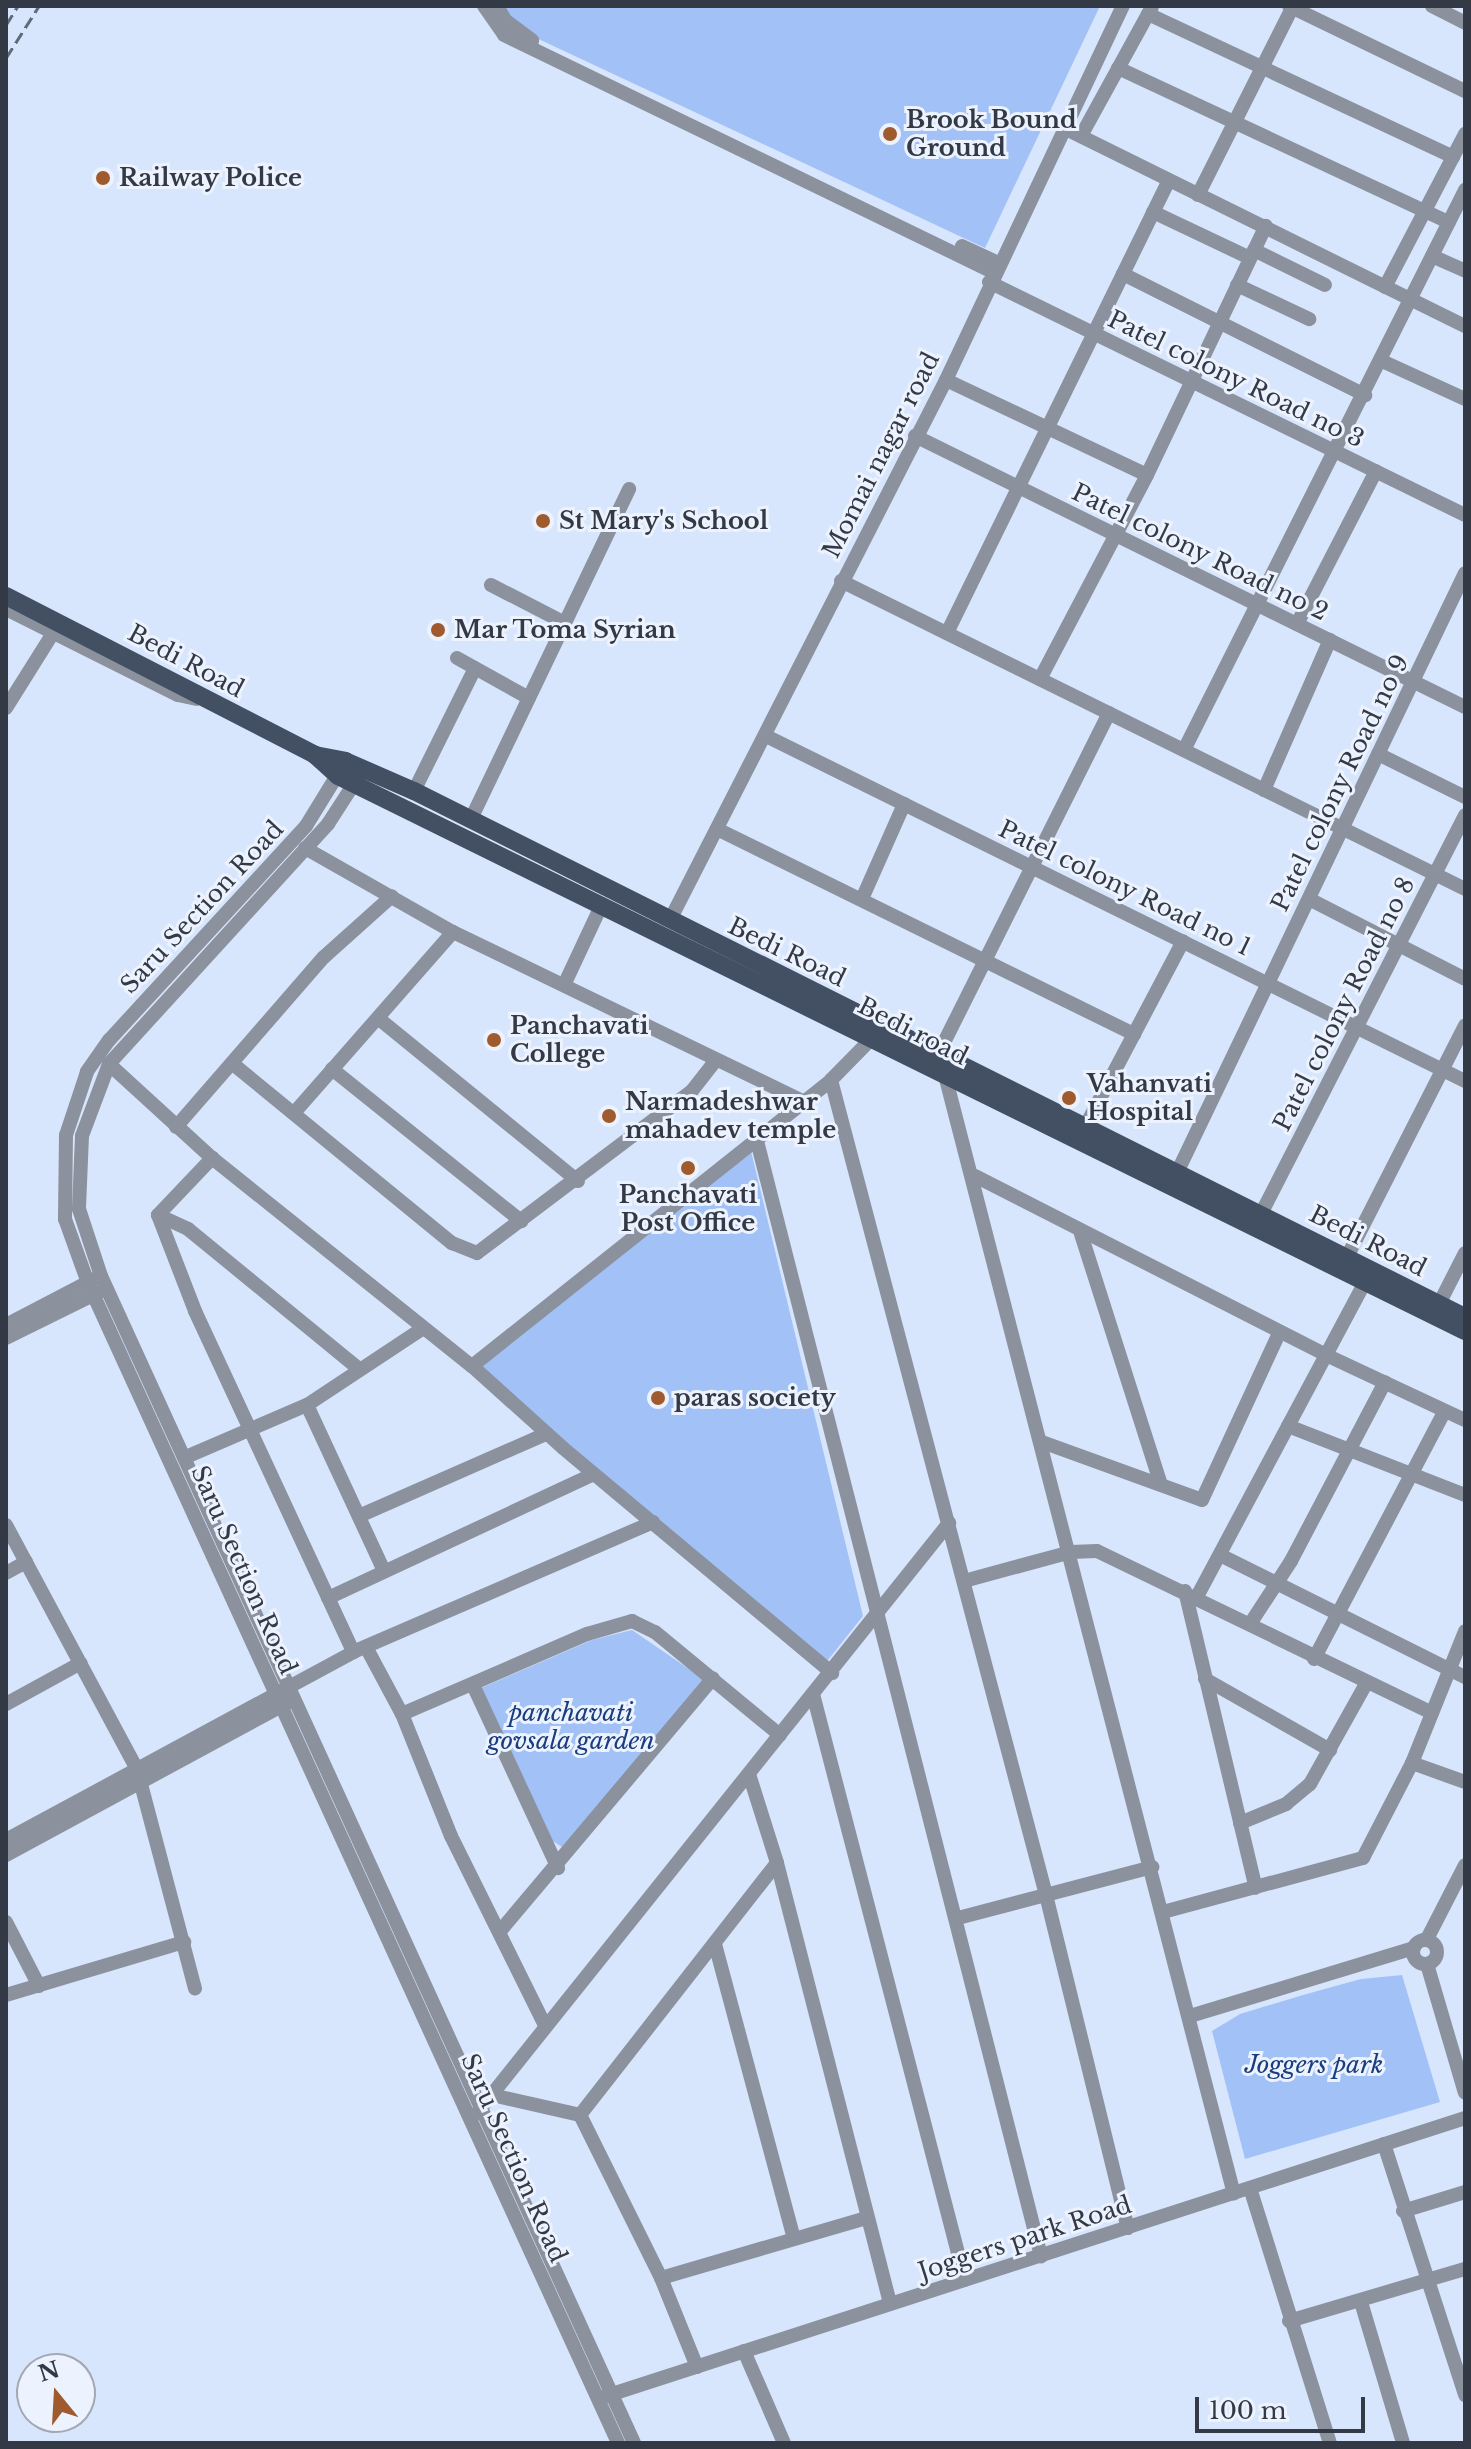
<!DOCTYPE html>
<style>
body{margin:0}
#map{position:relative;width:1471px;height:2449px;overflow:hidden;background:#d8e6fd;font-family:"Libre Baskerville",serif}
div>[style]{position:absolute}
.green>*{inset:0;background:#a1c1f7}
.minor>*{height:14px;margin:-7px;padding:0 7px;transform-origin:7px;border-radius:7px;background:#8b929e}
.minor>.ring{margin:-7px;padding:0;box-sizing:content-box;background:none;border:14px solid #8b929e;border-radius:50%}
.major>*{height:18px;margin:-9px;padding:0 9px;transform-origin:9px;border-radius:9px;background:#434f63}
.rail>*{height:3px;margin-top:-1.5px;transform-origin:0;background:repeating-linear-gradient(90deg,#616a78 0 12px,transparent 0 18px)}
.dots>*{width:22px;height:22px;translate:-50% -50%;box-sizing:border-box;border:4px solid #ecf3fe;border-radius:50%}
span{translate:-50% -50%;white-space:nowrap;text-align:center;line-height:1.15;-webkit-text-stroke:6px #ecf3fe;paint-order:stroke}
.poi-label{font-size:24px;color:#333a45;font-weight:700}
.left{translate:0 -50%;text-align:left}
.street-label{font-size:24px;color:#333a45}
.park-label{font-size:24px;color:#193d7e;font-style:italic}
.frame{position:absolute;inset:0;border:8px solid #333a45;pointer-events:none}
.north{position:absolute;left:16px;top:2353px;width:80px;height:80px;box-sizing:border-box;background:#ecf3fe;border:2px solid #a2a9b4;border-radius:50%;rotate:342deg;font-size:22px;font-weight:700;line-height:32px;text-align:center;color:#333a45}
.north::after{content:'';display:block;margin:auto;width:28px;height:36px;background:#9f5a2e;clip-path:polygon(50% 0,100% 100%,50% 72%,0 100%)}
.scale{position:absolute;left:1195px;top:2397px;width:170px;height:36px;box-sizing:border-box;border:4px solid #333a45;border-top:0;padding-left:10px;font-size:24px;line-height:28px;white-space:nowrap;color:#333a45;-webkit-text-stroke:6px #ecf3fe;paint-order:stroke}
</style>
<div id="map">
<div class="green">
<div style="clip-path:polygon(504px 6px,1100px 6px,985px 248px,498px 20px)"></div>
<div style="clip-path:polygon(750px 1147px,863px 1616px,828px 1660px,819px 1658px,591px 1473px,478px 1365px)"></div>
<div style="clip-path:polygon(632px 1630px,705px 1680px,562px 1847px,545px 1836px,481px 1688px,592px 1640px)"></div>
<div style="clip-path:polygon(1402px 1975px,1440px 2102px,1245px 2159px,1212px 2031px,1240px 2014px,1303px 1995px,1361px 1979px)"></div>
</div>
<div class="minor">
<div style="left:484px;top:6px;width:35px;rotate:55deg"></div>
<div style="left:504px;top:35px;width:543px;rotate:25.86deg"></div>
<div style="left:497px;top:6px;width:16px;rotate:60deg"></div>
<div style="left:505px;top:20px;width:34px;rotate:37deg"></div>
<div style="left:1289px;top:6px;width:195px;rotate:25.8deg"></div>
<div style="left:1432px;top:6px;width:37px;rotate:27deg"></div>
<div style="left:1148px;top:14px;width:337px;rotate:25.1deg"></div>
<div style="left:1118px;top:68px;width:365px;rotate:25deg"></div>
<div style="left:1064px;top:128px;width:447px;rotate:26.3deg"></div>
<div style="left:1081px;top:136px;width:147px;rotate:-61.2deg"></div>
<div style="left:1198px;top:195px;width:212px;rotate:-63.3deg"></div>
<div style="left:1153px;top:212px;width:107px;rotate:25.4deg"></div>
<div style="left:962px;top:246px;width:40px;rotate:25deg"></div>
<div style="left:1254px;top:250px;width:79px;rotate:26.2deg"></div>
<div style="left:1432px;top:256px;width:36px;rotate:24deg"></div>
<div style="left:1123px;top:274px;width:271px;rotate:26.6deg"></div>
<div style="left:989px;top:282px;width:530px;rotate:26.08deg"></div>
<div style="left:1237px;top:285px;width:80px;rotate:25.3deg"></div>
<div style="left:1385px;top:287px;width:173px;rotate:-62.4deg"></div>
<div style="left:1382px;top:361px;width:91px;rotate:24.6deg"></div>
<div style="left:946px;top:380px;width:222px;rotate:25.3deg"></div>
<div style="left:915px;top:436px;width:613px;rotate:26.23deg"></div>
<div style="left:841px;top:581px;width:696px;rotate:26.27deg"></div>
<div style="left:491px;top:585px;width:83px;rotate:27.2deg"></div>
<div style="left:6px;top:609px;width:192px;rotate:26.6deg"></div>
<div style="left:178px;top:695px;width:19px;rotate:12deg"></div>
<div style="left:1297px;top:624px;width:172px;rotate:-62.7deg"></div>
<div style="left:947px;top:633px;width:504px;rotate:-63.89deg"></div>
<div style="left:457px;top:658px;width:82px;rotate:29.1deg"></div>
<div style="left:1040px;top:679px;width:230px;rotate:-62.3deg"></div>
<div style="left:1147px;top:475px;width:276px;rotate:-64.5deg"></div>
<div style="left:6px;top:708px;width:89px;rotate:-57.9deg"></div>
<div style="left:1109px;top:713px;width:379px;rotate:116.6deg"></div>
<div style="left:939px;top:1052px;width:1179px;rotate:75.52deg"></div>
<div style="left:766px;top:736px;width:780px;rotate:26.27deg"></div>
<div style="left:1184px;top:750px;width:627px;rotate:-63.35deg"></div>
<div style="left:1378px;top:754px;width:97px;rotate:26.3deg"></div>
<div style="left:341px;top:769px;width:67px;rotate:121.6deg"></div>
<div style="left:306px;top:826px;width:291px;rotate:132.6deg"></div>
<div style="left:109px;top:1040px;width:39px;rotate:125deg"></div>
<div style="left:87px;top:1072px;width:66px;rotate:108.4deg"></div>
<div style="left:66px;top:1135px;width:84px;rotate:90.7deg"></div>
<div style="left:65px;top:1219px;width:68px;rotate:70.2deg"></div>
<div style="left:88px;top:1283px;width:1275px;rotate:65.44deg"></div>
<div style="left:359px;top:776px;width:57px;rotate:122.9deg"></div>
<div style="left:328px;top:824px;width:325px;rotate:132.4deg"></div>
<div style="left:109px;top:1064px;width:77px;rotate:110.6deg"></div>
<div style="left:82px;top:1136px;width:73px;rotate:92.4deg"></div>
<div style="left:79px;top:1209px;width:71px;rotate:71.8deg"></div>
<div style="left:101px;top:1276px;width:1283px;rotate:65.45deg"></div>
<div style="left:1264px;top:790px;width:164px;rotate:-66.3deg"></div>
<div style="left:414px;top:791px;width:137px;rotate:-63.6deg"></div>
<div style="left:471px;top:819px;width:366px;rotate:-64.4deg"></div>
<div style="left:717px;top:829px;width:465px;rotate:26.2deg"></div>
<div style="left:305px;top:848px;width:170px;rotate:29.6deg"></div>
<div style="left:453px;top:932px;width:390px;rotate:25.8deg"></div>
<div style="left:862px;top:899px;width:104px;rotate:-66.1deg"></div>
<div style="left:1309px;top:899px;width:175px;rotate:27.1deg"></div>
<div style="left:670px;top:920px;width:606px;rotate:-62.93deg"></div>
<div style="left:946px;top:380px;width:414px;rotate:-64.7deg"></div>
<div style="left:565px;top:983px;width:87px;rotate:-64.9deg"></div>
<div style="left:378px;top:1018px;width:258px;rotate:39.2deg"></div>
<div style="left:109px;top:1064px;width:139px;rotate:42.4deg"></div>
<div style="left:212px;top:1158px;width:333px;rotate:38.7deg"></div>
<div style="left:472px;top:1366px;width:122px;rotate:42deg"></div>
<div style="left:563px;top:1448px;width:351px;rotate:39.9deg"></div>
<div style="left:233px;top:1064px;width:283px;rotate:39.3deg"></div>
<div style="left:452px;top:1243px;width:27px;rotate:22deg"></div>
<div style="left:477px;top:1253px;width:268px;rotate:-37deg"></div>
<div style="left:691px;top:1092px;width:41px;rotate:-52deg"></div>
<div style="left:332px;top:1069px;width:243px;rotate:38.8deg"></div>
<div style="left:831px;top:1080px;width:843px;rotate:75.22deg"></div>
<div style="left:1046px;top:1895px;width:343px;rotate:76.2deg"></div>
<div style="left:294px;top:1113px;width:241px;rotate:-48.7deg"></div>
<div style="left:176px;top:1127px;width:225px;rotate:-49deg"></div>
<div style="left:324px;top:957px;width:91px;rotate:-41.9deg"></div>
<div style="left:1085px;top:1127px;width:210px;rotate:-62.2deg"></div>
<div style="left:757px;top:1141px;width:1151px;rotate:75.71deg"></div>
<div style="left:975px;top:1176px;width:394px;rotate:27deg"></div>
<div style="left:1326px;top:1355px;width:274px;rotate:118.1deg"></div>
<div style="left:1173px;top:1181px;width:674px;rotate:-64.35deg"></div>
<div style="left:1261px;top:1214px;width:448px;rotate:-62.9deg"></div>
<div style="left:158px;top:1215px;width:103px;rotate:68.9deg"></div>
<div style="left:195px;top:1311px;width:376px;rotate:65.1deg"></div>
<div style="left:158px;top:1215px;width:33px;rotate:25deg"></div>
<div style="left:188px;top:1229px;width:221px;rotate:39.3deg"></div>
<div style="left:158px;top:1215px;width:79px;rotate:-46.5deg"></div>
<div style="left:1081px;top:1234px;width:263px;rotate:72.3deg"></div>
<div style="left:1347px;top:1257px;width:260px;rotate:-63deg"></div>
<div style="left:1365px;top:1282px;width:83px;rotate:118.1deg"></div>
<div style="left:1326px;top:1355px;width:153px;rotate:25.1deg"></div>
<div style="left:1439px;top:1304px;width:57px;rotate:-63deg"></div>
<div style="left:6px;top:1325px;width:99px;rotate:-27.6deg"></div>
<div style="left:6px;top:1338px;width:104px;rotate:-26.3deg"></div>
<div style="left:472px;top:1366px;width:459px;rotate:-38.5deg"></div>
<div style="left:831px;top:1080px;width:66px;rotate:-45.6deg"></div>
<div style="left:307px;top:1405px;width:183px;rotate:65.1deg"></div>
<div style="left:1288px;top:1426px;width:190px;rotate:21.3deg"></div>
<div style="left:1042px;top:1442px;width:170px;rotate:19.9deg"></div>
<div style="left:1202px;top:1500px;width:184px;rotate:-65.2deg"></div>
<div style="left:186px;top:1457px;width:132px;rotate:-23.3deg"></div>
<div style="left:307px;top:1405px;width:138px;rotate:-33.5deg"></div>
<div style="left:359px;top:1516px;width:204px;rotate:-23.7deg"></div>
<div style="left:6px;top:1525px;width:277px;rotate:61.8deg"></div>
<div style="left:137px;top:1769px;width:227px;rotate:75.2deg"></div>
<div style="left:1220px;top:1555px;width:274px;rotate:26.5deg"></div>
<div style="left:6px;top:1573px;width:23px;rotate:-29deg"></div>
<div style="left:964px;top:1581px;width:111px;rotate:-15.2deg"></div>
<div style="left:1071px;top:1552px;width:26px;rotate:-2deg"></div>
<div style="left:1097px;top:1551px;width:372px;rotate:25.8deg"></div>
<div style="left:1185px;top:1591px;width:305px;rotate:76.6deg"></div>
<div style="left:328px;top:1598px;width:293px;rotate:-25deg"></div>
<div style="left:1250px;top:1624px;width:75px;rotate:-56.9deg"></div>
<div style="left:1291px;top:1561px;width:202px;rotate:-62.3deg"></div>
<div style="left:366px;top:1647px;width:76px;rotate:61.8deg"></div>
<div style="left:402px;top:1714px;width:131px;rotate:68.1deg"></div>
<div style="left:451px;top:1836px;width:213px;rotate:63.6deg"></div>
<div style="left:1314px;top:1659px;width:280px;rotate:-62.2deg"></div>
<div style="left:1205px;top:1679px;width:144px;rotate:29.6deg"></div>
<div style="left:473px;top:1685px;width:202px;rotate:65.1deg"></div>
<div style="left:813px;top:1694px;width:605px;rotate:75.46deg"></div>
<div style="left:6px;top:1704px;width:85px;rotate:-28.7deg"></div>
<div style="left:402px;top:1714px;width:202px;rotate:-23.4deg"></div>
<div style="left:587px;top:1634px;width:47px;rotate:-16.1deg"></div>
<div style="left:632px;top:1621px;width:25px;rotate:26deg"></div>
<div style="left:655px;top:1632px;width:162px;rotate:39.5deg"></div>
<div style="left:1412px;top:1763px;width:56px;rotate:19.7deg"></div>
<div style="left:749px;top:1774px;width:93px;rotate:72.5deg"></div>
<div style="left:777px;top:1863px;width:455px;rotate:75.6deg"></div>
<div style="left:1240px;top:1823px;width:50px;rotate:-22.4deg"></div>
<div style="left:1286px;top:1804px;width:31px;rotate:-40deg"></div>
<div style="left:1310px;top:1784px;width:115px;rotate:-60.8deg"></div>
<div style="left:6px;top:1840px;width:395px;rotate:-28.4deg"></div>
<div style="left:353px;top:1652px;width:327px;rotate:-23.4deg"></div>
<div style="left:6px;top:1855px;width:322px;rotate:-28.4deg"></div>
<div style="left:1163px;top:1912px;width:207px;rotate:-15.1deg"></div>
<div style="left:1363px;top:1858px;width:107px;rotate:-62.7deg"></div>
<div style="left:1412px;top:1763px;width:142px;rotate:-68.1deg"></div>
<div style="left:958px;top:1918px;width:201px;rotate:-14.7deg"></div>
<div style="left:6px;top:1922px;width:72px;rotate:62.7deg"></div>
<div style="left:501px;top:1930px;width:329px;rotate:-49.9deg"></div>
<div style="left:1427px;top:1939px;width:83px;rotate:-62.8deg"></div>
<div class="ring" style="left:1413px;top:1940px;width:10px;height:10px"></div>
<div style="left:715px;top:1944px;width:305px;rotate:75deg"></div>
<div style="left:1427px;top:1964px;width:134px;rotate:73.6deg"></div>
<div style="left:6px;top:1995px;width:186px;rotate:-16.6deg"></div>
<div style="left:1190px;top:2016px;width:234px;rotate:-16.9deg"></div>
<div style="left:492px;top:2095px;width:90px;rotate:12.8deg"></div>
<div style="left:477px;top:2113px;width:756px;rotate:-51.34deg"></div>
<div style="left:1384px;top:2144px;width:264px;rotate:72.1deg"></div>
<div style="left:1250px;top:2188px;width:267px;rotate:72.6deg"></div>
<div style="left:1403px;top:2211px;width:65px;rotate:-17deg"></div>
<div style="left:661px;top:2278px;width:214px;rotate:-16.3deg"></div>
<div style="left:1361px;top:2302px;width:147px;rotate:73.4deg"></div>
<div style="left:1289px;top:2321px;width:184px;rotate:-16.5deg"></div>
<div style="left:744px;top:2351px;width:100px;rotate:66.5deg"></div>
<div style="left:697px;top:2367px;width:96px;rotate:-112deg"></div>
<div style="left:661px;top:2278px;width:182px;rotate:-116.4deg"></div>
<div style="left:580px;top:2115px;width:320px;rotate:-52deg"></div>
<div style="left:606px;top:2396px;width:903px;rotate:-17.93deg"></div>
</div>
<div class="major">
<div style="left:6px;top:596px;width:348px;rotate:27.2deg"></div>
<div style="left:315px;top:755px;width:31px;rotate:42deg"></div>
<div style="left:338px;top:776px;width:1256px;rotate:26.22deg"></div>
<div style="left:315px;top:755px;width:31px;rotate:11deg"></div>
<div style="left:345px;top:761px;width:75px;rotate:23.5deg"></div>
<div style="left:414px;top:791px;width:1175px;rotate:26.59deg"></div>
</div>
<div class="rail">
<div style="left:6px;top:25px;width:22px;rotate:-58deg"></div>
<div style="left:6px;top:58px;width:62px;rotate:-57.6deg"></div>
</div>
<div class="dots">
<div style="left:890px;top:134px;background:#9f5a2e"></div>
<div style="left:103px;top:178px;background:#9f5a2e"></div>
<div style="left:543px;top:521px;background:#9f5a2e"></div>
<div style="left:438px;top:630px;background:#9f5a2e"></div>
<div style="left:494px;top:1040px;background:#9f5a2e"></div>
<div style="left:1069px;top:1098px;background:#9f5a2e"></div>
<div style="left:609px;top:1116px;background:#9f5a2e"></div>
<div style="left:688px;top:1168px;background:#9f5a2e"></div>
<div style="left:658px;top:1398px;background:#9f5a2e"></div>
</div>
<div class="poi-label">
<span class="left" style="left:906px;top:134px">Brook Bound<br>Ground</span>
<span class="left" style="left:119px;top:178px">Railway Police</span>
<span class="left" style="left:559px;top:521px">St Mary's School</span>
<span class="left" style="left:454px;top:630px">Mar Toma Syrian</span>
<span class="left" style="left:510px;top:1040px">Panchavati<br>College</span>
<span class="left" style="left:1087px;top:1098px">Vahanvati<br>Hospital</span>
<span class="left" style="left:625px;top:1116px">Narmadeshwar<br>mahadev temple</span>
<span style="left:688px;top:1209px">Panchavati<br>Post Office</span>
<span class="left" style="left:674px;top:1398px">paras society</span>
</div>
<div class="street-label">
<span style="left:1236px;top:379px;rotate:26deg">Patel colony Road no 3</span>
<span style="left:881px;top:455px;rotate:-63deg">Momai nagar road</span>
<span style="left:1200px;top:552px;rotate:26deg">Patel colony Road no 2</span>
<span style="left:186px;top:661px;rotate:28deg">Bedi Road</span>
<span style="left:1340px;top:783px;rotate:-64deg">Patel colony Road no 9</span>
<span style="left:1125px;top:888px;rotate:26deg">Patel colony Road no 1</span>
<span style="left:202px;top:907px;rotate:-47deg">Saru Section Road</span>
<span style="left:787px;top:952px;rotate:26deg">Bedi Road</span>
<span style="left:1344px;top:1004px;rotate:-63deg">Patel colony Road no 8</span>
<span style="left:913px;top:1031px;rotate:27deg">Bedi road</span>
<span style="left:1368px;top:1241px;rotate:27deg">Bedi Road</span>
<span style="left:244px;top:1570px;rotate:66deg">Saru Section Road</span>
<span style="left:514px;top:2158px;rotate:66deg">Saru Section Road</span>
<span style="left:1025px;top:2238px;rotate:-18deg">Joggers park Road</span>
</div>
<div class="park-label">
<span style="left:571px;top:1727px">panchavati<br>govsala garden</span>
<span style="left:1314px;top:2065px">Joggers park</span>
</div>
<div class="frame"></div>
<div class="north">N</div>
<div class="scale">100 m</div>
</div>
